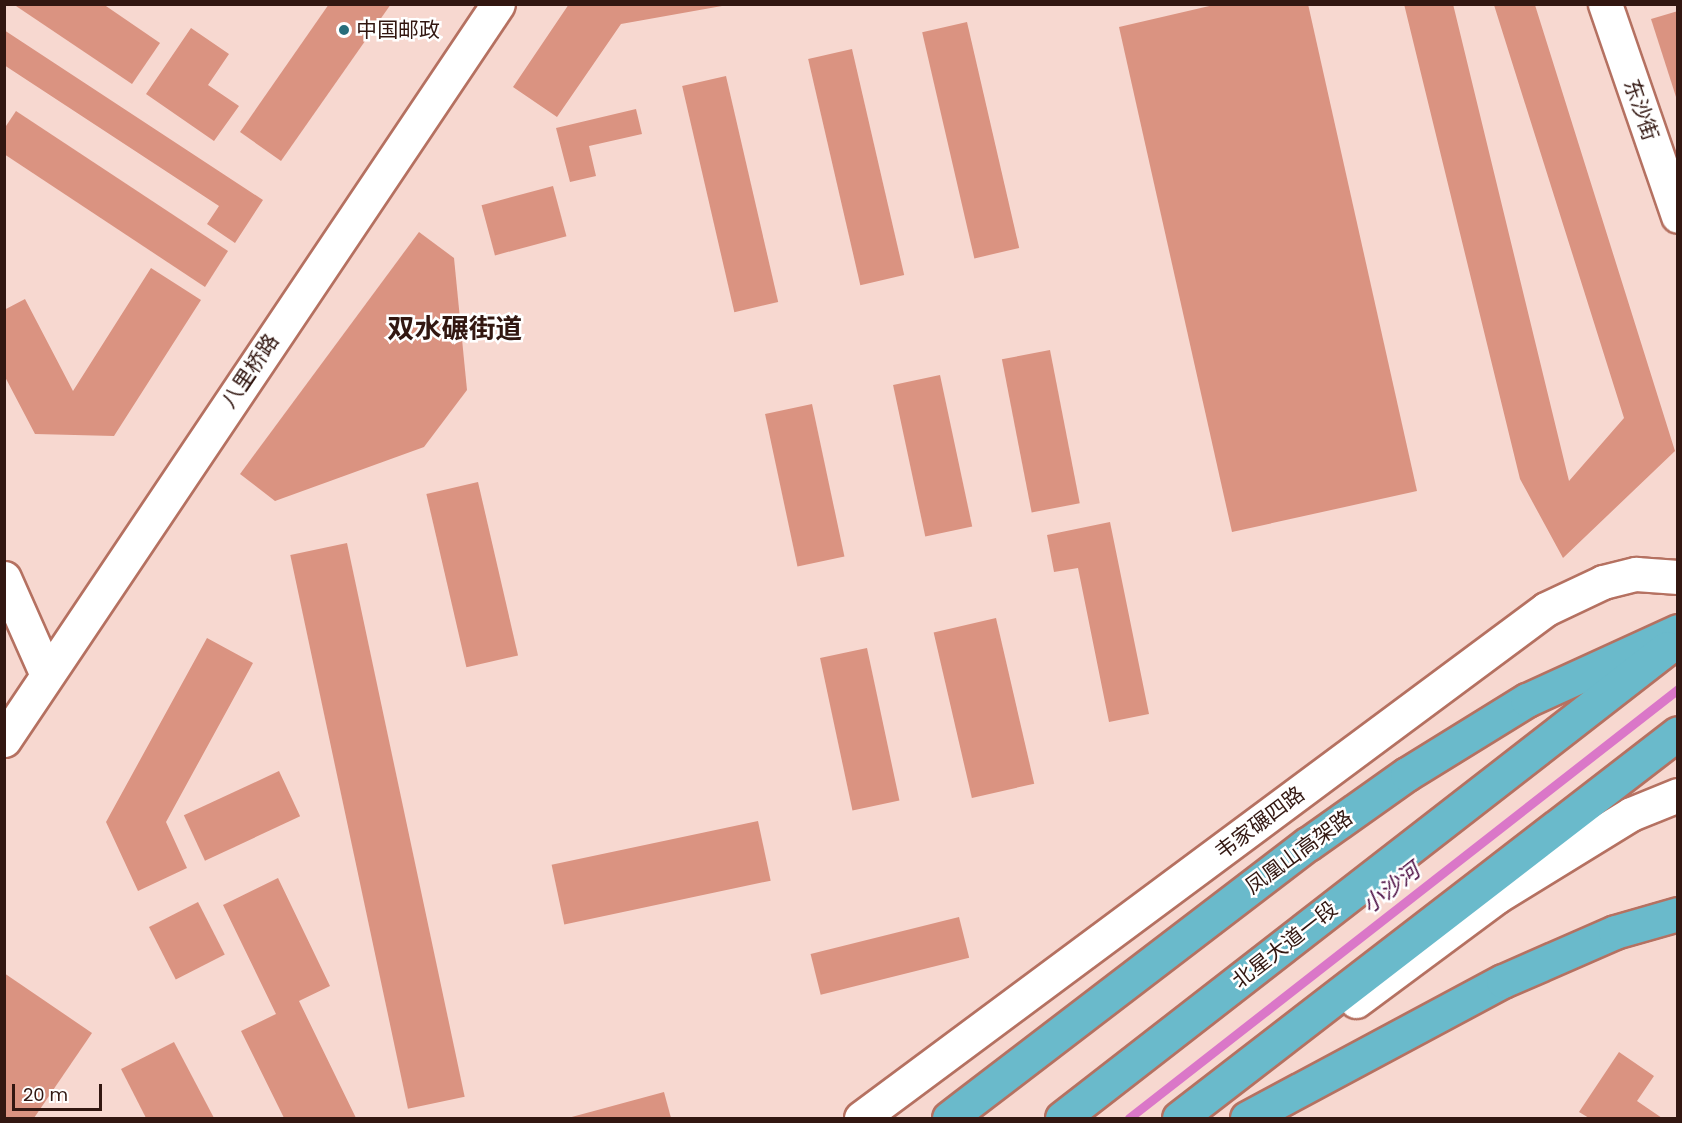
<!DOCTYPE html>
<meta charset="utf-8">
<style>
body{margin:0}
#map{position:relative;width:1682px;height:1123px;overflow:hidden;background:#f7d8d0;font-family:Poppins,"Noto Sans SC",sans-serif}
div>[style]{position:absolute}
.stream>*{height:9px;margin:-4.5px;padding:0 4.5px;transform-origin:4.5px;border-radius:4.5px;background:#da77c8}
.building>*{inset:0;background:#da9381;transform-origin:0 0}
.roads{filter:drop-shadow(2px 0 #b57161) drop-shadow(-2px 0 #b57161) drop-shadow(0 2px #b57161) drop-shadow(0 -2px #b57161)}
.tertiary>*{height:33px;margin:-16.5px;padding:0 16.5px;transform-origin:16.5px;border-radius:16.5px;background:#fff}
.secondary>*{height:33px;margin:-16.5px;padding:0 16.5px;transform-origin:16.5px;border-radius:16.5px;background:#fff}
.trunk>*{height:33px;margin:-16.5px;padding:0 16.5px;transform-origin:16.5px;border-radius:16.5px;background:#6abacb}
.dots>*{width:16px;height:16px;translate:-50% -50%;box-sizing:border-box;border:3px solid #fff;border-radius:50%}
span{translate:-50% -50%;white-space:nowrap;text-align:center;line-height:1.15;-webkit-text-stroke:5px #fff;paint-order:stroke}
.poi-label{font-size:21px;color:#321711}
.left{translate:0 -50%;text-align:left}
.street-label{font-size:21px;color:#321711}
.water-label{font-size:22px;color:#4e1045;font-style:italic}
.district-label{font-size:27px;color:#321711;font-weight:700}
.frame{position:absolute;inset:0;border:6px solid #321711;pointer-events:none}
.scale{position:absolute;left:12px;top:1084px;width:90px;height:27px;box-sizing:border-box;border:3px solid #321711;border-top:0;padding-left:8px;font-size:18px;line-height:21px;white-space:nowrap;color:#321711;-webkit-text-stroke:4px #fff;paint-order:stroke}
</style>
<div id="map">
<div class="stream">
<div style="left:1129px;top:1118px;width:697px;rotate:-38deg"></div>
</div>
<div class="building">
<div style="clip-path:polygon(13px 4px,103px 4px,160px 43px,132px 84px)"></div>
<div style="clip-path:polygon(329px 4px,391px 4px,281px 161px,240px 132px)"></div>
<div style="clip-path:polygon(569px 4px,722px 4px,722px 6px,621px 24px,557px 117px,513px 87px)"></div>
<div style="clip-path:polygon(1218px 4px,1308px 4px,1417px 491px,1232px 532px,1119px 27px)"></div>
<div style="clip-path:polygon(1404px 4px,1453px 4px,1569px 481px,1624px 418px,1494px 5px,1535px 5px,1675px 451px,1563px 558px,1520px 479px)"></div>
<div style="clip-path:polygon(1678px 11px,1678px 100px,1677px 100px,1651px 19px)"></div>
<div style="left:967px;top:22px;width:232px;height:46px;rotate:77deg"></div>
<div style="clip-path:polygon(191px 28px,229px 54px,208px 85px,239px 106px,214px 141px,146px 94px)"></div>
<div style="clip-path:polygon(4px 30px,263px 200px,235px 243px,207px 224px,219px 206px,4px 65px)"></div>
<div style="left:852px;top:49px;width:232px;height:45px;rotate:77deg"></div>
<div style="left:726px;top:76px;width:232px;height:45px;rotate:77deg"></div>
<div style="clip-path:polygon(636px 109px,642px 134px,589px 146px,596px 176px,570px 182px,556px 128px)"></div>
<div style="clip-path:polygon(16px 111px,228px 251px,205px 287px,4px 154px,4px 129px)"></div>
<div style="left:553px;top:186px;width:52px;height:74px;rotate:75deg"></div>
<div style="clip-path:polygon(419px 232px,454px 258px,467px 390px,424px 447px,275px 501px,240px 474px)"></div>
<div style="clip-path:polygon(151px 268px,201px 300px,114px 436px,35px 434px,4px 375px,4px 310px,25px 299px,73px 391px)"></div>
<div style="left:1050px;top:350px;width:156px;height:49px;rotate:79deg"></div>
<div style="left:940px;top:375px;width:155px;height:48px;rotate:78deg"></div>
<div style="left:812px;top:404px;width:156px;height:48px;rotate:78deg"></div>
<div style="left:478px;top:482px;width:178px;height:53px;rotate:77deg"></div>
<div style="clip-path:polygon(1110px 522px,1149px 714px,1109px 722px,1078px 568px,1054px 572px,1047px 535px)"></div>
<div style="left:347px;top:543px;width:566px;height:58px;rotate:78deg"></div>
<div style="left:996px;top:618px;width:170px;height:64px;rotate:77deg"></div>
<div style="clip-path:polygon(207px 638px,253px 663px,166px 822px,187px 868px,138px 891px,106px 822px)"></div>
<div style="left:867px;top:648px;width:156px;height:48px;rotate:78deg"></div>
<div style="left:279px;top:771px;width:50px;height:105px;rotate:65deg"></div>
<div style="left:758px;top:821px;width:61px;height:211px;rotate:78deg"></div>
<div style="clip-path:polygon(278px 878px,330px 986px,299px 1001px,356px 1118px,284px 1118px,241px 1031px,276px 1014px,223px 905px)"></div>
<div style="left:198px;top:902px;width:59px;height:55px;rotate:63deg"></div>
<div style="left:959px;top:917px;width:42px;height:153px;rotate:76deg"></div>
<div style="clip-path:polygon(4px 973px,92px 1033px,34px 1118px,4px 1118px)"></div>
<div style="clip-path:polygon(174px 1042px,214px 1118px,146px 1118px,121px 1069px)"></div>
<div style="clip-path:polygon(1619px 1052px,1654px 1076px,1637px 1101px,1662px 1118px,1589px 1118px,1579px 1112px)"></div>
<div style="clip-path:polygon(664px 1092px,671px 1118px,568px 1118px)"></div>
</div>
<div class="roads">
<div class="tertiary">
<div style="left:1605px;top:4px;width:224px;rotate:71deg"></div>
<div style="left:4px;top:578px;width:104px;rotate:66.1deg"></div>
<div style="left:4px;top:740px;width:886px;rotate:-56.13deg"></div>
</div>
<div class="secondary">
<div style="left:1356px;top:1001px;width:174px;rotate:-36.6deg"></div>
<div style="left:1496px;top:897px;width:158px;rotate:-31.6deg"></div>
<div style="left:1631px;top:814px;width:51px;rotate:-22deg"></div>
<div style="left:861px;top:1118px;width:853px;rotate:-36.61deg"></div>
<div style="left:1546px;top:609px;width:63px;rotate:-25.3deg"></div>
<div style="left:1603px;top:582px;width:34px;rotate:-14deg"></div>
<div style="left:1636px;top:574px;width:42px;rotate:4.1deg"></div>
</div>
<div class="trunk">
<div style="left:949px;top:1118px;width:452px;rotate:-37.4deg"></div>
<div style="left:1308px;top:844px;width:121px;rotate:-35.3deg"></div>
<div style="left:1407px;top:774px;width:141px;rotate:-31.7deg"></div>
<div style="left:1527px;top:700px;width:166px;rotate:-24.6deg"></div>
<div style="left:1062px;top:1118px;width:766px;rotate:-37.84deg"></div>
<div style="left:1179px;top:1118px;width:630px;rotate:-37.65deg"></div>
<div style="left:1247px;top:1118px;width:290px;rotate:-28.2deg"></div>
<div style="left:1503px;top:981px;width:122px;rotate:-23.6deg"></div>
<div style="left:1615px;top:932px;width:66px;rotate:-15.9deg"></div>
</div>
</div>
<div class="dots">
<div style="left:344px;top:30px;background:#276d7b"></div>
</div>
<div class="poi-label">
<span class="left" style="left:356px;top:30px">中国邮政</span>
</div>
<div class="street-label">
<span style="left:1641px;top:110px;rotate:71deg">东沙街</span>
<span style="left:250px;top:371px;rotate:-56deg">八里桥路</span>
<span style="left:1260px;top:823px;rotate:-37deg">韦家碾四路</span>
<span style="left:1299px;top:852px;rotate:-36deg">凤凰山高架路</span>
<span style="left:1285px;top:945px;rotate:-38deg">北星大道一段</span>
</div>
<div class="water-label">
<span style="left:1391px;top:888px;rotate:-38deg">小沙河</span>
</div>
<div class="district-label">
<span style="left:455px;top:329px">双水碾街道</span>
</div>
<div class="frame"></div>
<div class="scale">20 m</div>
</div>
